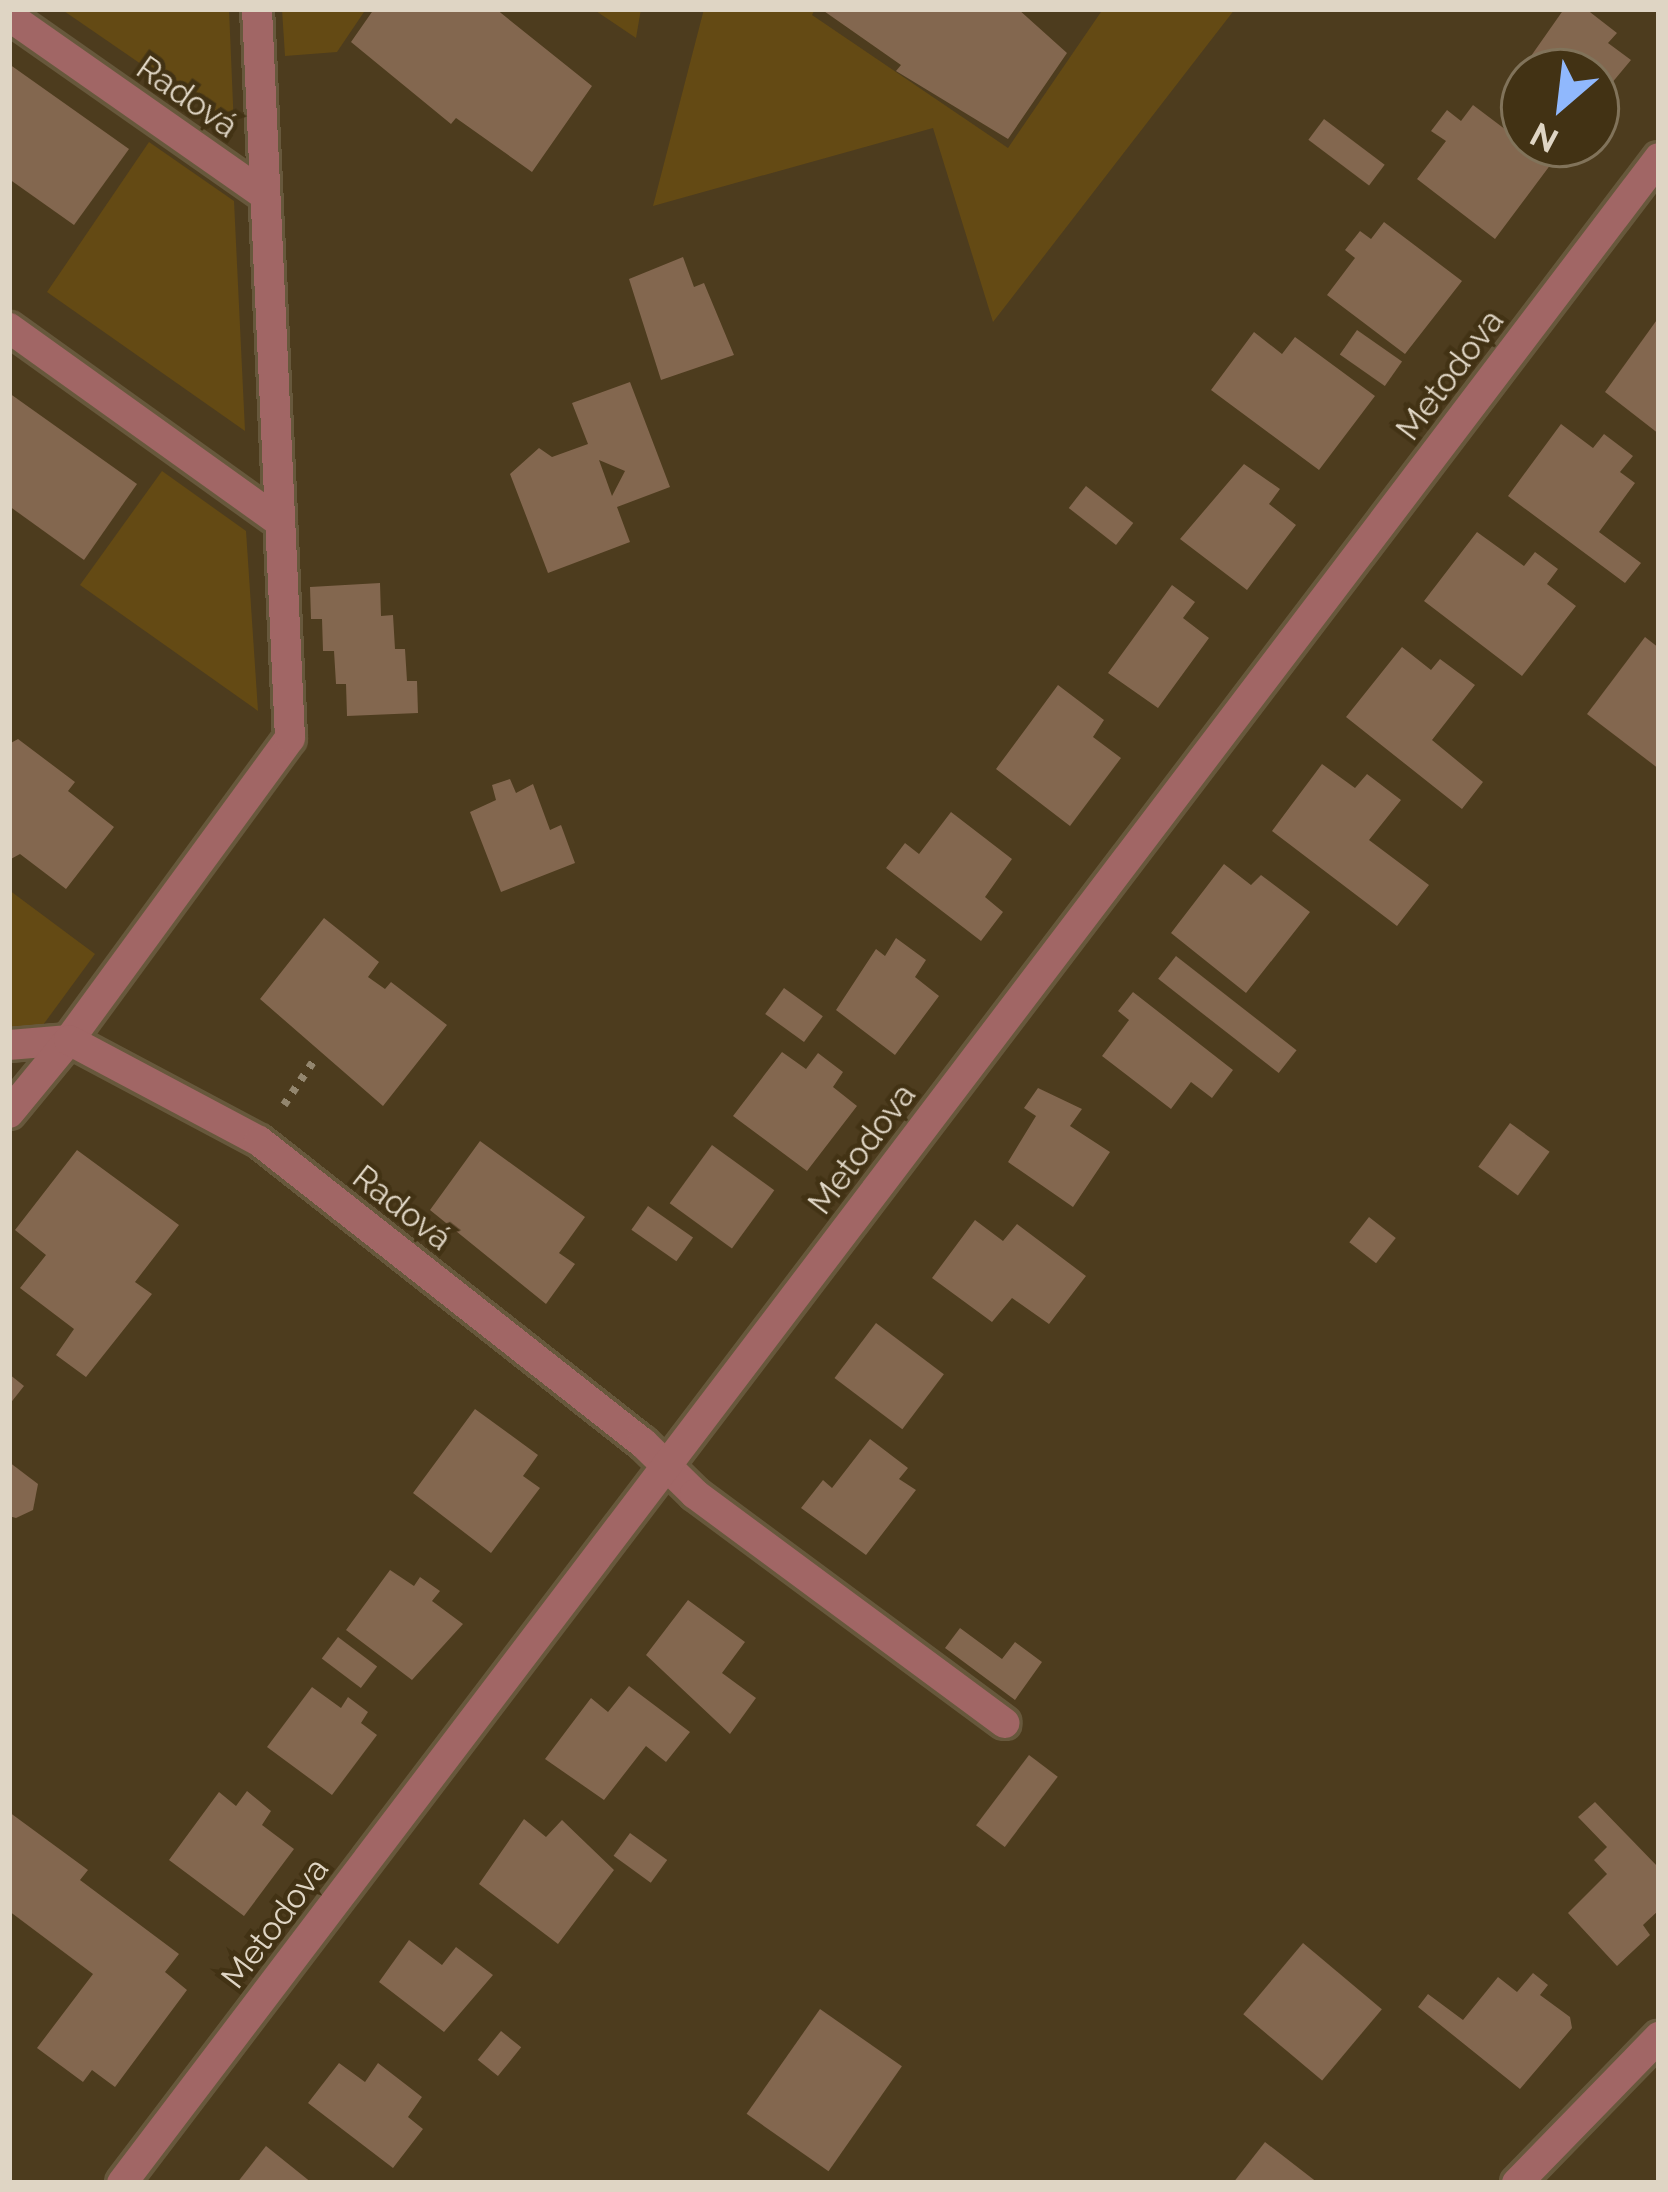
<!DOCTYPE html>
<meta charset="utf-8">
<style>
body{margin:0}
#map{position:relative;width:1668px;height:2192px;overflow:hidden;background:#4d3c1e;font-family:Raleway,sans-serif}
div>[style]{position:absolute}
.green>*{inset:0;background:#644a14}
.building>*{inset:0;background:#83674f;transform-origin:0 0}
.path>*{height:8px;margin-top:-4px;transform-origin:0;background:repeating-linear-gradient(90deg,#93866e 0 6px,transparent 0 15px)}
.roads{filter:drop-shadow(3px 0 #67583c) drop-shadow(-3px 0 #67583c) drop-shadow(0 3px #67583c) drop-shadow(0 -3px #67583c)}
.minor>*{height:30px;margin:-15px;padding:0 15px;transform-origin:15px;border-radius:15px;background:#a16665}
span{translate:-50% -50%;white-space:nowrap;text-align:center;line-height:1.15;-webkit-text-stroke:9px #423214;paint-order:stroke}
.street-label{font-size:33px;color:#dfd5c4}
.frame{position:absolute;inset:0;border:12px solid #dfd5c4;pointer-events:none}
.north{position:absolute;left:1500px;top:48px;width:120px;height:120px;box-sizing:border-box;background:#423214;border:3px solid #81735a;border-radius:50%;rotate:208deg;font-size:33px;font-weight:700;line-height:48px;text-align:center;color:#dfd5c4}
.north::after{content:'';display:block;margin:auto;width:42px;height:54px;background:#90b8fd;clip-path:polygon(50% 0,100% 100%,50% 72%,0 100%)}
</style>
<div id="map">
<div class="green">
<div style="clip-path:polygon(61px 9px,229px 9px,234px 128px)"></div>
<div style="clip-path:polygon(282px 9px,366px 9px,337px 52px,285px 56px)"></div>
<div style="clip-path:polygon(593px 9px,641px 9px,636px 38px)"></div>
<div style="clip-path:polygon(704px 9px,815px 9px,812px 15px,1008px 148px,1103px 9px,1235px 9px,993px 322px,933px 128px,653px 206px)"></div>
<div style="clip-path:polygon(149px 142px,234px 201px,245px 431px,47px 292px)"></div>
<div style="clip-path:polygon(162px 471px,246px 531px,258px 711px,80px 585px)"></div>
<div style="clip-path:polygon(9px 890px,95px 954px,43px 1025px,9px 1028px)"></div>
</div>
<div class="building">
<div style="clip-path:polygon(374px 9px,496px 9px,592px 86px,532px 172px,456px 118px,451px 124px,351px 42px)"></div>
<div style="clip-path:polygon(821px 9px,1018px 9px,1067px 53px,1008px 139px,896px 71px,901px 65px)"></div>
<div style="clip-path:polygon(1564px 9px,1586px 9px,1617px 33px,1608px 43px,1631px 60px,1596px 102px,1596px 72px,1519px 73px)"></div>
<div style="clip-path:polygon(9px 64px,129px 149px,74px 225px,9px 179px)"></div>
<div style="clip-path:polygon(1473px 105px,1551px 164px,1495px 239px,1417px 179px,1446px 141px,1431px 131px,1447px 110px,1461px 121px)"></div>
<div style="left:1324px;top:119px;width:76px;height:26px;rotate:37deg"></div>
<div style="clip-path:polygon(1384px 222px,1462px 281px,1405px 354px,1327px 295px,1355px 258px,1345px 250px,1360px 231px,1371px 239px)"></div>
<div style="clip-path:polygon(683px 257px,694px 287px,704px 283px,734px 355px,661px 380px,629px 279px)"></div>
<div style="clip-path:polygon(1659px 317px,1659px 434px,1605px 392px)"></div>
<div style="left:1357px;top:330px;width:55px;height:30px;rotate:35deg"></div>
<div style="clip-path:polygon(1254px 332px,1282px 354px,1295px 337px,1375px 396px,1319px 470px,1211px 390px)"></div>
<div style="clip-path:polygon(evenodd,630px 382px,670px 487px,617px 507px,630px 542px,548px 573px,510px 474px,539px 448px,552px 457px,588px 444px,572px 403px,630px 382px,599px 460px,625px 471px,612px 496px,599px 460px)"></div>
<div style="clip-path:polygon(9px 393px,137px 484px,84px 560px,9px 506px)"></div>
<div style="clip-path:polygon(1561px 424px,1593px 448px,1604px 434px,1633px 456px,1620px 472px,1635px 483px,1599px 532px,1641px 563px,1625px 583px,1508px 496px)"></div>
<div style="clip-path:polygon(1244px 464px,1280px 489px,1269px 504px,1296px 525px,1247px 590px,1180px 539px)"></div>
<div style="left:1086px;top:486px;width:60px;height:28px;rotate:38deg"></div>
<div style="clip-path:polygon(1477px 532px,1524px 566px,1535px 552px,1558px 569px,1547px 584px,1576px 606px,1522px 676px,1424px 601px)"></div>
<div style="clip-path:polygon(380px 583px,381px 616px,393px 615px,395px 649px,405px 649px,407px 681px,417px 681px,418px 713px,347px 716px,346px 684px,336px 684px,334px 651px,323px 651px,322px 619px,311px 619px,310px 587px)"></div>
<div style="clip-path:polygon(1172px 585px,1195px 602px,1183px 618px,1209px 638px,1158px 708px,1108px 673px)"></div>
<div style="clip-path:polygon(1645px 637px,1659px 648px,1659px 769px,1587px 714px)"></div>
<div style="clip-path:polygon(1402px 647px,1431px 670px,1440px 659px,1475px 685px,1432px 740px,1483px 782px,1462px 809px,1346px 717px)"></div>
<div style="clip-path:polygon(1058px 685px,1104px 720px,1093px 737px,1121px 758px,1070px 826px,996px 769px)"></div>
<div style="clip-path:polygon(18px 739px,75px 782px,68px 791px,114px 827px,66px 889px,20px 854px,9px 860px,9px 744px)"></div>
<div style="clip-path:polygon(1322px 764px,1355px 788px,1367px 774px,1401px 800px,1369px 840px,1429px 885px,1397px 926px,1272px 831px)"></div>
<div style="clip-path:polygon(510px 779px,516px 793px,533px 784px,550px 830px,561px 825px,575px 863px,501px 892px,470px 812px,496px 800px,492px 785px)"></div>
<div style="clip-path:polygon(951px 812px,1012px 859px,985px 897px,1003px 912px,981px 941px,886px 868px,905px 843px,919px 854px)"></div>
<div style="clip-path:polygon(1224px 864px,1251px 885px,1261px 875px,1310px 912px,1246px 993px,1171px 933px)"></div>
<div style="clip-path:polygon(324px 918px,379px 962px,368px 977px,385px 989px,391px 982px,447px 1025px,383px 1106px,260px 999px)"></div>
<div style="clip-path:polygon(896px 938px,926px 960px,915px 977px,939px 996px,895px 1055px,836px 1010px,876px 949px,885px 956px)"></div>
<div style="left:1176px;top:956px;width:153px;height:29px;rotate:38deg"></div>
<div style="left:784px;top:988px;width:48px;height:32px;rotate:36deg"></div>
<div style="clip-path:polygon(1133px 992px,1233px 1070px,1212px 1098px,1191px 1082px,1171px 1109px,1102px 1056px,1129px 1020px,1118px 1011px)"></div>
<div style="clip-path:polygon(782px 1052px,806px 1069px,818px 1053px,843px 1072px,833px 1087px,857px 1106px,807px 1171px,733px 1116px)"></div>
<div style="clip-path:polygon(1038px 1088px,1082px 1109px,1070px 1126px,1110px 1152px,1073px 1207px,1008px 1162px,1036px 1116px,1024px 1108px)"></div>
<div style="left:1510px;top:1123px;width:49px;height:54px;rotate:36deg"></div>
<div style="clip-path:polygon(480px 1141px,585px 1217px,559px 1253px,575px 1264px,546px 1304px,430px 1210px)"></div>
<div style="left:712px;top:1145px;width:77px;height:72px;rotate:36deg"></div>
<div style="clip-path:polygon(77px 1150px,179px 1225px,135px 1282px,152px 1294px,86px 1377px,56px 1355px,74px 1329px,20px 1288px,46px 1255px,15px 1230px)"></div>
<div style="left:648px;top:1206px;width:55px;height:29px;rotate:35deg"></div>
<div style="left:1369px;top:1217px;width:34px;height:32px;rotate:38deg"></div>
<div style="clip-path:polygon(975px 1220px,1003px 1241px,1017px 1224px,1086px 1276px,1049px 1324px,1012px 1298px,992px 1322px,932px 1278px)"></div>
<div style="left:876px;top:1323px;width:85px;height:69px;rotate:37deg"></div>
<div style="clip-path:polygon(9px 1374px,24px 1386px,9px 1405px)"></div>
<div style="clip-path:polygon(475px 1409px,538px 1455px,523px 1476px,540px 1488px,491px 1553px,413px 1493px)"></div>
<div style="clip-path:polygon(870px 1439px,908px 1468px,899px 1479px,916px 1490px,866px 1555px,801px 1508px,823px 1480px,832px 1488px)"></div>
<div style="clip-path:polygon(9px 1462px,38px 1484px,33px 1510px,16px 1518px,9px 1516px)"></div>
<div style="clip-path:polygon(390px 1570px,414px 1586px,420px 1577px,440px 1591px,432px 1601px,463px 1624px,412px 1680px,346px 1630px)"></div>
<div style="clip-path:polygon(688px 1600px,745px 1642px,722px 1673px,756px 1698px,730px 1734px,646px 1655px)"></div>
<div style="clip-path:polygon(960px 1628px,1002px 1659px,1015px 1642px,1042px 1662px,1015px 1700px,945px 1648px)"></div>
<div style="left:338px;top:1637px;width:49px;height:27px;rotate:37deg"></div>
<div style="clip-path:polygon(629px 1686px,690px 1732px,666px 1762px,646px 1746px,604px 1800px,545px 1759px,591px 1698px,608px 1712px)"></div>
<div style="clip-path:polygon(312px 1687px,341px 1708px,348px 1697px,368px 1712px,361px 1723px,377px 1735px,332px 1795px,267px 1747px)"></div>
<div style="left:1029px;top:1755px;width:36px;height:88px;rotate:37deg"></div>
<div style="clip-path:polygon(247px 1791px,271px 1811px,262px 1825px,294px 1849px,244px 1916px,169px 1860px,219px 1792px,236px 1806px)"></div>
<div style="clip-path:polygon(1595px 1802px,1659px 1868px,1659px 1910px,1643px 1925px,1650px 1935px,1617px 1966px,1568px 1913px,1607px 1874px,1594px 1860px,1607px 1847px,1578px 1817px)"></div>
<div style="clip-path:polygon(9px 1812px,88px 1870px,80px 1880px,179px 1954px,165px 1972px,187px 1990px,115px 2087px,92px 2070px,83px 2082px,37px 2048px,93px 1974px,9px 1911px)"></div>
<div style="clip-path:polygon(524px 1819px,546px 1837px,562px 1820px,614px 1870px,558px 1944px,479px 1884px)"></div>
<div style="left:630px;top:1833px;width:46px;height:28px;rotate:36deg"></div>
<div style="clip-path:polygon(409px 1940px,442px 1965px,456px 1947px,493px 1975px,444px 2032px,379px 1982px)"></div>
<div style="left:1303px;top:1943px;width:103px;height:93px;rotate:40deg"></div>
<div style="clip-path:polygon(1533px 1973px,1548px 1985px,1540px 1995px,1570px 2017px,1572px 2028px,1520px 2089px,1418px 2007px,1428px 1994px,1463px 2020px,1498px 1977px,1517px 1992px)"></div>
<div style="left:820px;top:2009px;width:100px;height:128px;rotate:35deg"></div>
<div style="left:501px;top:2031px;width:26px;height:37px;rotate:39deg"></div>
<div style="clip-path:polygon(339px 2063px,365px 2082px,378px 2063px,422px 2097px,408px 2117px,423px 2129px,393px 2168px,308px 2103px)"></div>
<div style="clip-path:polygon(1265px 2142px,1318px 2183px,1233px 2183px)"></div>
<div style="clip-path:polygon(266px 2146px,312px 2183px,237px 2183px)"></div>
</div>
<div class="path">
<div style="left:284px;top:1105px;width:59px;rotate:-56deg"></div>
</div>
<div class="roads">
<div class="minor">
<div style="left:9px;top:16px;width:312px;rotate:35deg"></div>
<div style="left:9px;top:328px;width:333px;rotate:35.6deg"></div>
<div style="left:9px;top:1045px;width:60px;rotate:-4.8deg"></div>
<div style="left:69px;top:1040px;width:374px;rotate:-53.8deg"></div>
<div style="left:290px;top:738px;width:730px;rotate:-92.59deg"></div>
<div style="left:9px;top:1113px;width:94px;rotate:-50.6deg"></div>
<div style="left:69px;top:1040px;width:215px;rotate:28deg"></div>
<div style="left:259px;top:1141px;width:489px;rotate:38.2deg"></div>
<div style="left:643px;top:1443px;width:73px;rotate:44.4deg"></div>
<div style="left:695px;top:1494px;width:385px;rotate:36.5deg"></div>
<div style="left:122px;top:2183px;width:2542px;rotate:-52.8deg"></div>
<div style="left:1517px;top:2183px;width:204px;rotate:-45.8deg"></div>
</div>
</div>
<div class="street-label">
<span style="left:187px;top:97px;rotate:35deg">Radová</span>
<span style="left:1450px;top:375px;rotate:-53deg">Metodova</span>
<span style="left:862px;top:1149px;rotate:-53deg">Metodova</span>
<span style="left:402px;top:1208px;rotate:38deg">Radová</span>
<span style="left:275px;top:1923px;rotate:-53deg">Metodova</span>
</div>
<div class="frame"></div>
<div class="north">N</div>
</div>
